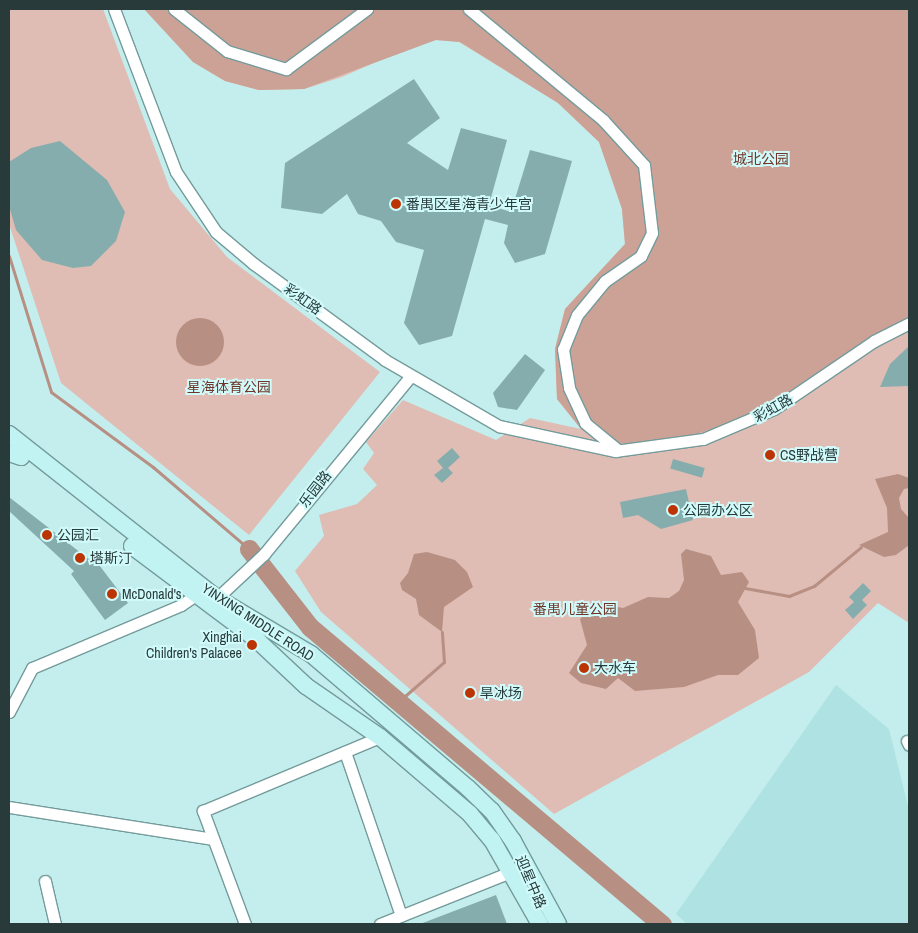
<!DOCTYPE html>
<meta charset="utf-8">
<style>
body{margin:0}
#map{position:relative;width:918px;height:933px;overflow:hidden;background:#c4eeed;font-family:"Archivo Narrow","Noto Sans SC",sans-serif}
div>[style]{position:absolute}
.built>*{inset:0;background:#afe2e2}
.green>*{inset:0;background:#dfbdb4}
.forest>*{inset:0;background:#cca296}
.water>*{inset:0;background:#b88f83}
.round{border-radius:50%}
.stream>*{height:3px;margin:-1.5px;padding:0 1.5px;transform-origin:1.5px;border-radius:1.5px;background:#b88f83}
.river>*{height:19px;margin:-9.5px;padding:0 9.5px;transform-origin:9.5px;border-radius:9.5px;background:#b88f83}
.building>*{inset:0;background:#86adad;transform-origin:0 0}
.roads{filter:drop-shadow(1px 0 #749b9b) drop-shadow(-1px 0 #749b9b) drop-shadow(0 1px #749b9b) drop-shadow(0 -1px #749b9b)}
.street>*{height:11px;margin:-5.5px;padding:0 5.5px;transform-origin:5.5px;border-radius:5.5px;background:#fff}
.secondary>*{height:16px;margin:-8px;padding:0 8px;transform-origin:8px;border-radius:8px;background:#c2f3f3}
.dots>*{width:14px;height:14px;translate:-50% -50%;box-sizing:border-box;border:2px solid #d1fbfb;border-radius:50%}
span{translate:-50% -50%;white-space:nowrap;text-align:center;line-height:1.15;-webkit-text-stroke:4px #d1fbfb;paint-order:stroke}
.park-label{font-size:14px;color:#6e3628}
.poi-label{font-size:14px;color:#293a3a}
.left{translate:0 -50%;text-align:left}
.right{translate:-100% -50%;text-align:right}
.street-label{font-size:14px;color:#293a3a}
.frame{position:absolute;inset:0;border:10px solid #293a3a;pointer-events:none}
</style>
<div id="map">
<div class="built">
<div style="clip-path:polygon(836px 685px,889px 729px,909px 810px,909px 924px,687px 924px,676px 914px)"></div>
</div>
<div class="green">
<div style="clip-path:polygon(9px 9px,103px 9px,170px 189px,227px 257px,380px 372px,249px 535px,61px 383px,9px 224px)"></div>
<div style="clip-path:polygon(144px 9px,909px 9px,909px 623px,878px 603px,809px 672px,554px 814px,321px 612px,295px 571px,324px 536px,319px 515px,357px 504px,377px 485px,363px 469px,374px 453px,366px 442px,403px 400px,496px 440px,530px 418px,581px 429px,557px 399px,555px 349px,565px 309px,625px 244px,622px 209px,599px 142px,558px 103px,459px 42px,436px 40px,410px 47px,342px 77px,304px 89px,259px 90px,225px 81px,193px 62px)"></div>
</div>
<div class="forest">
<div style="clip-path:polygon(144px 9px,909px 9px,909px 319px,798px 391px,746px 418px,693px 435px,637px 444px,603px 443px,581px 429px,557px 399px,555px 349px,565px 309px,625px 244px,622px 209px,599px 142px,558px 103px,460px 42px,436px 40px,304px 89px,259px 90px,225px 81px,193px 62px)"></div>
</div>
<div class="water">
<div class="round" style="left:176px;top:318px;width:48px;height:48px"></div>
<div style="clip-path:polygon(898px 474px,909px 478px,909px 488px,904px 489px,899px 498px,901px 509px,909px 518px,909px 545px,896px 555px,884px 557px,859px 545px,888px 532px,887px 508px,875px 479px)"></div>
<div style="clip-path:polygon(686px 549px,711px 556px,721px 575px,742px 572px,749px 582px,738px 602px,755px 630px,759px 658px,738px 675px,718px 675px,684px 687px,635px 691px,618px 678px,606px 689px,581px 683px,569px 673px,587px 645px,580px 619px,597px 603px,623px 608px,648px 597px,669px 598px,679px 591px,684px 580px,681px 554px)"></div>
<div style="clip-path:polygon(427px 552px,455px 560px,467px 572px,473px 587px,444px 607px,442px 632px,419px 615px,416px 599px,402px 590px,400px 583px,408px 573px,414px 554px)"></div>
</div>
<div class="stream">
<div style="left:9px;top:256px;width:142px;rotate:72.8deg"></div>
<div style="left:51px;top:392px;width:127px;rotate:36.3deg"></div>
<div style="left:153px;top:467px;width:126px;rotate:40.5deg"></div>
<div style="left:745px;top:588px;width:45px;rotate:10.3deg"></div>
<div style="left:789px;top:596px;width:27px;rotate:-22deg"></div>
<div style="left:814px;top:586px;width:61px;rotate:-39.7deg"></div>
<div style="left:398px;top:702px;width:61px;rotate:-41deg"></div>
<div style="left:444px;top:662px;width:30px;rotate:-94deg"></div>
</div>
<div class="river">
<div style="left:249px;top:549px;width:99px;rotate:52deg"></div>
<div style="left:310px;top:627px;width:461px;rotate:40.2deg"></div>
</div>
<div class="building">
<div style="clip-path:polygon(414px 79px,440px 118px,407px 143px,448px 170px,461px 128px,507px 140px,489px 205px,511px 212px,530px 150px,572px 161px,545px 254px,515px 263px,504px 243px,508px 225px,485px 219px,452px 336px,419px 345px,404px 323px,424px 250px,396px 242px,381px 221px,358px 214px,347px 194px,322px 214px,281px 208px,285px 163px)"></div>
<div style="clip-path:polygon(60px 141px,107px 180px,125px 212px,116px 241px,91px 266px,73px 268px,42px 260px,16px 230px,9px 206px,9px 162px,31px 148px)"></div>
<div style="clip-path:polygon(909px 346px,909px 386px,880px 387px,890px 364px)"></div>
<div style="clip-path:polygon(525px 354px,545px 370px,517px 410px,498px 407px,493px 393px)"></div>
<div style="clip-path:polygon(452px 448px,460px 457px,448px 468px,453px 473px,442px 483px,434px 475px,443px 468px,437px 461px)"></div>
<div style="left:673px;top:459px;width:33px;height:10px;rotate:16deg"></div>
<div style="clip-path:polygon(686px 489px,693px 520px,661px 529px,638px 515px,623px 518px,620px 502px)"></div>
<div style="clip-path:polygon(9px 497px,90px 560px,93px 557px,128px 603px,105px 620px,71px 574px,74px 571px,9px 511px)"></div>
<div style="clip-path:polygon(863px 583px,871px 591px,862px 600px,867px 605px,853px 619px,845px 610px,854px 602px,849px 597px)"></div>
<div style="clip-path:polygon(496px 895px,507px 924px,420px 924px)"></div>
</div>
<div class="roads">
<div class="street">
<div style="left:114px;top:9px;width:174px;rotate:69.2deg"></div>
<div style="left:176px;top:172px;width:72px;rotate:56.3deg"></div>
<div style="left:216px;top:232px;width:50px;rotate:40.1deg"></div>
<div style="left:254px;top:264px;width:162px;rotate:36.2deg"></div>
<div style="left:385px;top:360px;width:132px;rotate:30.1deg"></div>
<div style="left:499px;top:426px;width:119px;rotate:12.2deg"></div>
<div style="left:615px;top:451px;width:89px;rotate:-7.8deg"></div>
<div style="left:703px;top:439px;width:77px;rotate:-22.9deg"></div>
<div style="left:774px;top:409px;width:121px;rotate:-34.2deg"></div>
<div style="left:874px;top:341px;width:39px;rotate:-27deg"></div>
<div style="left:174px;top:9px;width:68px;rotate:38.4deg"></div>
<div style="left:227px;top:51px;width:62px;rotate:17deg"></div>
<div style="left:286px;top:69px;width:101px;rotate:-36.5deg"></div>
<div style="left:469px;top:9px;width:174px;rotate:39.6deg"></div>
<div style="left:603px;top:120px;width:61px;rotate:47.7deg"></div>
<div style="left:644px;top:165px;width:68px;rotate:83.3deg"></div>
<div style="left:652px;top:233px;width:25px;rotate:116deg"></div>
<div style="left:641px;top:256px;width:44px;rotate:145.2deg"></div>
<div style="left:605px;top:281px;width:44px;rotate:129.5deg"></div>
<div style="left:577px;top:315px;width:37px;rotate:112deg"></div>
<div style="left:563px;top:349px;width:39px;rotate:81deg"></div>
<div style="left:569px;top:388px;width:38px;rotate:65deg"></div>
<div style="left:585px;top:423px;width:43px;rotate:39.3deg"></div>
<div style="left:217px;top:598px;width:64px;rotate:-43.1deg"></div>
<div style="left:264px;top:554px;width:229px;rotate:-50.5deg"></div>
<div style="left:9px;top:712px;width:50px;rotate:-62.4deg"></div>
<div style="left:32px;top:668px;width:162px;rotate:-22.9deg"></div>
<div style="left:181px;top:605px;width:25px;rotate:-34deg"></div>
<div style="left:907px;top:741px;width:4px;rotate:63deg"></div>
<div style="left:345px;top:752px;width:173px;rotate:71.1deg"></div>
<div style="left:9px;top:807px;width:206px;rotate:8.9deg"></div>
<div style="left:45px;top:881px;width:44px;rotate:76.9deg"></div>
<div style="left:245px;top:924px;width:121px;rotate:-110.4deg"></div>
<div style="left:203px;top:811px;width:192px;rotate:-22.7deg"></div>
<div style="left:380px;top:924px;width:146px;rotate:-21.7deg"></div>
</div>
<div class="secondary">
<div style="left:9px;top:434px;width:265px;rotate:38.3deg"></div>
<div style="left:217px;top:598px;width:109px;rotate:30.8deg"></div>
<div style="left:311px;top:654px;width:206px;rotate:40.5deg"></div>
<div style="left:468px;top:788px;width:33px;rotate:44deg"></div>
<div style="left:492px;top:811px;width:37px;rotate:55deg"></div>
<div style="left:513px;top:841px;width:94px;rotate:61.5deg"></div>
<div style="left:9px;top:453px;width:13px;rotate:18deg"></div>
<div style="left:132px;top:546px;width:156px;rotate:36.9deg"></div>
<div style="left:257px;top:640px;width:67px;rotate:43.2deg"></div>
<div style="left:306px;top:686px;width:90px;rotate:34.6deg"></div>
<div style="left:380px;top:737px;width:118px;rotate:40.5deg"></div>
<div style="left:470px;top:814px;width:34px;rotate:50deg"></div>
<div style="left:492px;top:840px;width:97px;rotate:60.3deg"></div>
</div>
</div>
<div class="dots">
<div style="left:396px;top:204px;background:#bd3404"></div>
<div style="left:770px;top:455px;background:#bd3404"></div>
<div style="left:673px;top:510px;background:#bd3404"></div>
<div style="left:47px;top:535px;background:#bd3404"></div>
<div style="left:80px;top:558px;background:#bd3404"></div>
<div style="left:112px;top:594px;background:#bd3404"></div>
<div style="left:252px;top:645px;background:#bd3404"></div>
<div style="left:584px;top:668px;background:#bd3404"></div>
<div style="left:470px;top:693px;background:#bd3404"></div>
</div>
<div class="park-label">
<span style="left:761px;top:159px">城北公园</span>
<span style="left:229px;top:387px">星海体育公园</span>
<span style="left:575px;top:609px">番禺儿童公园</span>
</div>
<div class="poi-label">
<span class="left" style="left:406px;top:204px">番禺区星海青少年宫</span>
<span class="left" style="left:780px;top:455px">CS野战营</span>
<span class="left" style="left:683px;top:510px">公园办公区</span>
<span class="left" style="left:57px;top:535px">公园汇</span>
<span class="left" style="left:90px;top:558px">塔斯汀</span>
<span class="left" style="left:122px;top:594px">McDonald's</span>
<span class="right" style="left:242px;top:645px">Xinghai<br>Children's Palacee</span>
<span class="left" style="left:594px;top:668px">大水车</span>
<span class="left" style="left:480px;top:693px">旱冰场</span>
</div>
<div class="street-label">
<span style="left:303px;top:299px;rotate:36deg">彩虹路</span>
<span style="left:773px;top:408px;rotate:-29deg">彩虹路</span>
<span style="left:315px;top:489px;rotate:-52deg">乐园路</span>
<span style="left:258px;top:622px;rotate:33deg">YINXING MIDDLE ROAD</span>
<span style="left:531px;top:882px;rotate:67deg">迎星中路</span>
</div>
<div class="frame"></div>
</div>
